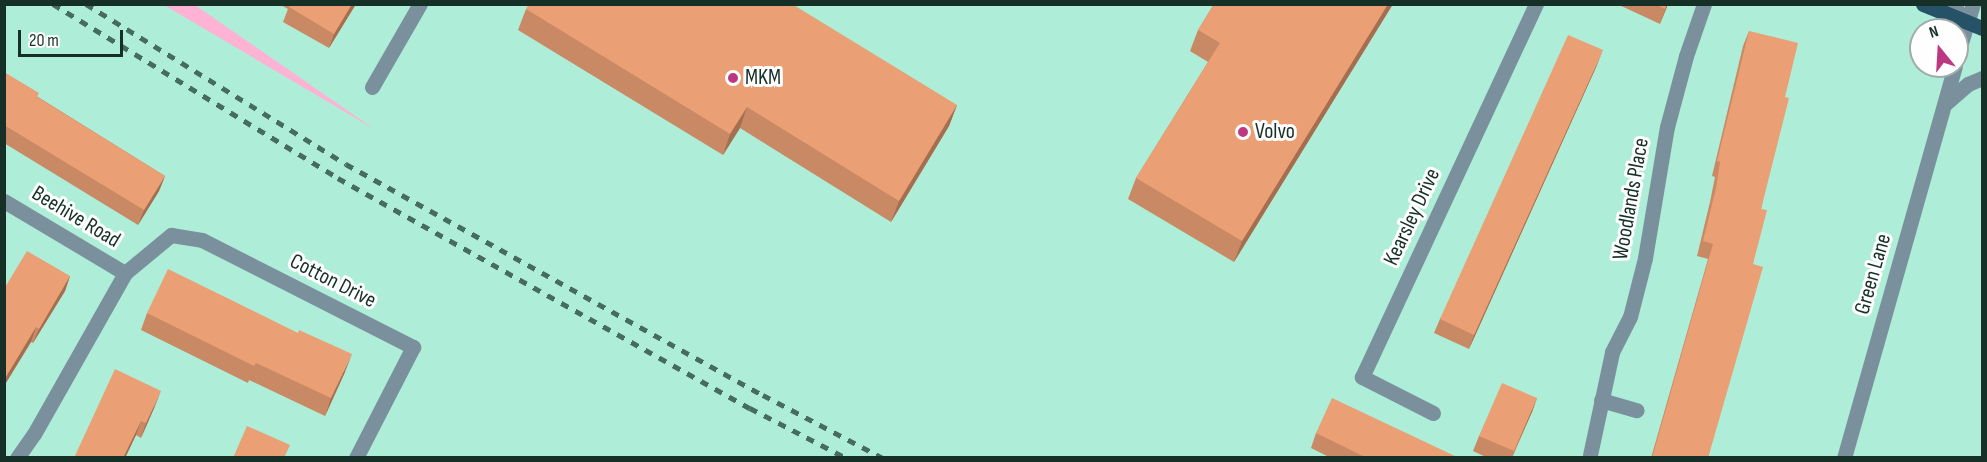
<!DOCTYPE html>
<style>
body{margin:0}
#map{position:relative;width:1987px;height:462px;overflow:hidden;background:#aeedd7;font-family:"Sofia Sans Condensed",sans-serif}
div>[style]{position:absolute}
.green>*{inset:0;background:#feb2d4}
.minor>*{height:15px;margin:-7.5px;padding:0 7.5px;transform-origin:7.5px;border-radius:7.5px;background:#7a919d}
.major>*{height:15px;margin:-7.5px;padding:0 7.5px;transform-origin:7.5px;border-radius:7.5px;background:#265267}
.rail>*{height:4.5px;margin-top:-2.25px;transform-origin:0;background:repeating-linear-gradient(90deg,#466c5f 0 8px,transparent 0 16px)}
.wall>*{inset:0;background:#c98964}
.shaded-wall>*{inset:0;background:#a46f51}
.building>*{inset:0;background:#ea9f74}
.dots>*{width:16px;height:16px;translate:-50% -50%;box-sizing:border-box;border:3px solid #fefefe;border-radius:50%}
span{translate:-50% -50%;white-space:nowrap;text-align:center;line-height:1.15;-webkit-text-stroke:6px #fefefe;paint-order:stroke}
.poi-label{font-size:22px;color:#163027}
.left{translate:0 -50%;text-align:left}
.street-label{font-size:22px;color:#163027}
.frame{position:absolute;inset:0;border:6px solid #163027;pointer-events:none}
.north{position:absolute;left:1909px;top:18px;width:60px;height:60px;box-sizing:border-box;background:#fefefe;border:2px solid #a1aca8;border-radius:50%;rotate:342deg;font-size:16px;font-weight:700;line-height:24px;text-align:center;color:#163027}
.north::after{content:'';display:block;margin:auto;width:21px;height:27px;background:#bc3981;clip-path:polygon(50% 0,100% 100%,50% 72%,0 100%)}
.scale{position:absolute;left:18px;top:30px;width:105px;height:27px;box-sizing:border-box;border:3px solid #163027;border-top:0;padding-left:8px;font-size:18px;line-height:21px;white-space:nowrap;color:#163027;-webkit-text-stroke:4px #fefefe;paint-order:stroke}
</style>
<div id="map">
<div class="green">
<div style="clip-path:polygon(164px 5px,195px 5px,374px 129px)"></div>
</div>
<div class="minor">
<div style="left:1953px;top:4px;width:22px;rotate:56deg"></div>
<div style="left:1957px;top:56px;width:54px;rotate:-72.9deg"></div>
<div style="left:372px;top:87px;width:96px;rotate:-60deg"></div>
<div style="left:1946px;top:103px;width:29px;rotate:-41deg"></div>
<div style="left:1968px;top:84px;width:15px;rotate:-23deg"></div>
<div style="left:4px;top:201px;width:141px;rotate:30.8deg"></div>
<div style="left:1601px;top:400px;width:37px;rotate:16deg"></div>
<div style="left:1433px;top:413px;width:80px;rotate:-153.1deg"></div>
<div style="left:1362px;top:377px;width:412px;rotate:-65deg"></div>
<div style="left:1590px;top:455px;width:105px;rotate:-77.9deg"></div>
<div style="left:1612px;top:352px;width:39px;rotate:-63deg"></div>
<div style="left:1630px;top:317px;width:61px;rotate:-75.7deg"></div>
<div style="left:1645px;top:258px;width:133px;rotate:-80.5deg"></div>
<div style="left:1667px;top:127px;width:73px;rotate:-75deg"></div>
<div style="left:1686px;top:56px;width:55px;rotate:-70.9deg"></div>
<div style="left:17px;top:458px;width:29px;rotate:-55deg"></div>
<div style="left:34px;top:434px;width:185px;rotate:-60.5deg"></div>
<div style="left:125px;top:273px;width:60px;rotate:-39.6deg"></div>
<div style="left:171px;top:235px;width:31px;rotate:9deg"></div>
<div style="left:202px;top:240px;width:237px;rotate:26.9deg"></div>
<div style="left:413px;top:347px;width:125px;rotate:117.2deg"></div>
<div style="left:1844px;top:458px;width:407px;rotate:-74.2deg"></div>
</div>
<div class="major">
<div style="left:1923px;top:4px;width:64px;rotate:22.1deg"></div>
</div>
<div class="rail">
<div style="left:53px;top:4px;width:334px;rotate:31.4deg"></div>
<div style="left:338px;top:178px;width:472px;rotate:29.2deg"></div>
<div style="left:750px;top:408px;width:108px;rotate:27.5deg"></div>
<div style="left:86px;top:4px;width:305px;rotate:31.6deg"></div>
<div style="left:346px;top:164px;width:477px;rotate:29deg"></div>
<div style="left:763px;top:395px;width:136px;rotate:27.7deg"></div>
</div>
<div class="wall">
<div style="clip-path:polygon(279px 4px,356px 4px,329px 48px,283px 22px,288px 9px)"></div>
<div style="clip-path:polygon(1214px 4px,1393px 4px,1234px 262px,1128px 199px,1136px 178px,1208px 62px,1190px 51px,1198px 30px)"></div>
<div style="clip-path:polygon(1617px 4px,1668px 4px,1660px 24px)"></div>
<div style="clip-path:polygon(526px 9px,957px 105px,949px 126px,891px 222px,740px 128px,723px 155px,518px 30px)"></div>
<div style="clip-path:polygon(1749px 31px,1785px 97px,1761px 209px,1753px 264px,1708px 458px,1651px 458px,1708px 259px,1697px 256px,1710px 202px,1715px 177px,1712px 176px,1743px 46px)"></div>
<div style="clip-path:polygon(1597px 65px,1469px 349px,1434px 333px,1440px 319px)"></div>
<div style="clip-path:polygon(4px 72px,38px 97px,165px 176px,159px 191px,138px 225px,4px 143px)"></div>
<div style="clip-path:polygon(70px 276px,65px 291px,33px 343px,31px 342px,4px 386px,4px 289px)"></div>
<div style="clip-path:polygon(147px 313px,345px 372px,325px 416px,249px 380px,248px 383px,141px 330px)"></div>
<div style="clip-path:polygon(1537px 398px,1532px 412px,1512px 458px,1488px 458px,1473px 451px,1479px 436px)"></div>
<div style="clip-path:polygon(155px 406px,141px 438px,136px 435px,125px 458px,74px 458px)"></div>
<div style="clip-path:polygon(1316px 433px,1457px 457px,1331px 458px,1311px 448px)"></div>
</div>
<div class="shaded-wall">
<div style="clip-path:polygon(352px 4px,356px 4px,329px 48px,334px 34px)"></div>
<div style="clip-path:polygon(1388px 4px,1393px 4px,1234px 262px,1242px 241px)"></div>
<div style="clip-path:polygon(1667px 4px,1668px 4px,1660px 24px)"></div>
<div style="clip-path:polygon(1603px 50px,1597px 65px,1469px 349px,1474px 335px)"></div>
<div style="clip-path:polygon(957px 105px,949px 126px,891px 222px,899px 201px)"></div>
<div style="clip-path:polygon(747px 107px,740px 128px,723px 155px,730px 134px)"></div>
<div style="clip-path:polygon(165px 176px,159px 191px,138px 225px,144px 210px)"></div>
<div style="clip-path:polygon(70px 276px,65px 291px,33px 343px,39px 329px)"></div>
<div style="clip-path:polygon(36px 327px,31px 342px,4px 386px,4px 380px)"></div>
<div style="clip-path:polygon(352px 354px,345px 372px,325px 416px,331px 398px)"></div>
<div style="clip-path:polygon(161px 391px,155px 406px,141px 438px,146px 423px)"></div>
<div style="clip-path:polygon(1537px 398px,1532px 412px,1511px 458px,1514px 451px)"></div>
<div style="clip-path:polygon(141px 421px,136px 435px,125px 458px,123px 458px)"></div>
</div>
<div class="building">
<div style="clip-path:polygon(290px 4px,352px 4px,334px 34px,289px 7px)"></div>
<div style="clip-path:polygon(529px 4px,792px 4px,957px 105px,899px 201px,747px 107px,730px 134px,526px 9px)"></div>
<div style="clip-path:polygon(1214px 4px,1388px 4px,1242px 241px,1136px 178px,1220px 43px,1198px 30px)"></div>
<div style="clip-path:polygon(1655px 4px,1667px 4px,1665px 9px)"></div>
<div style="clip-path:polygon(1749px 31px,1798px 43px,1785px 97px,1789px 98px,1761px 209px,1767px 210px,1753px 264px,1763px 267px,1708px 458px,1652px 458px,1713px 244px,1703px 241px,1716px 188px,1720px 162px,1717px 161px)"></div>
<div style="clip-path:polygon(1568px 35px,1603px 50px,1474px 335px,1440px 319px)"></div>
<div style="clip-path:polygon(4px 72px,39px 93px,37px 97px,165px 176px,144px 210px,4px 125px)"></div>
<div style="clip-path:polygon(27px 251px,70px 276px,39px 329px,36px 327px,4px 380px,4px 289px)"></div>
<div style="clip-path:polygon(168px 269px,298px 333px,299px 330px,352px 354px,331px 398px,256px 363px,254px 366px,147px 313px)"></div>
<div style="clip-path:polygon(115px 369px,161px 391px,146px 423px,141px 421px,123px 458px,74px 458px)"></div>
<div style="clip-path:polygon(1502px 383px,1537px 398px,1514px 451px,1479px 436px)"></div>
<div style="clip-path:polygon(1332px 398px,1457px 457px,1457px 458px,1367px 458px,1316px 433px)"></div>
<div style="clip-path:polygon(247px 426px,290px 445px,284px 458px,233px 458px)"></div>
</div>
<div class="dots">
<div style="left:733px;top:78px;background:#bc3981"></div>
<div style="left:1243px;top:132px;background:#bc3981"></div>
</div>
<div class="poi-label">
<span class="left" style="left:745px;top:78px">MKM</span>
<span class="left" style="left:1255px;top:132px">Volvo</span>
</div>
<div class="street-label">
<span style="left:1631px;top:199px;rotate:-80deg">Woodlands Place</span>
<span style="left:76px;top:217px;rotate:31deg">Beehive Road</span>
<span style="left:1412px;top:217px;rotate:-65deg">Kearsley Drive</span>
<span style="left:1873px;top:274px;rotate:-74deg">Green Lane</span>
<span style="left:333px;top:281px;rotate:27deg">Cotton Drive</span>
</div>
<div class="frame"></div>
<div class="north">N</div>
<div class="scale">20 m</div>
</div>
